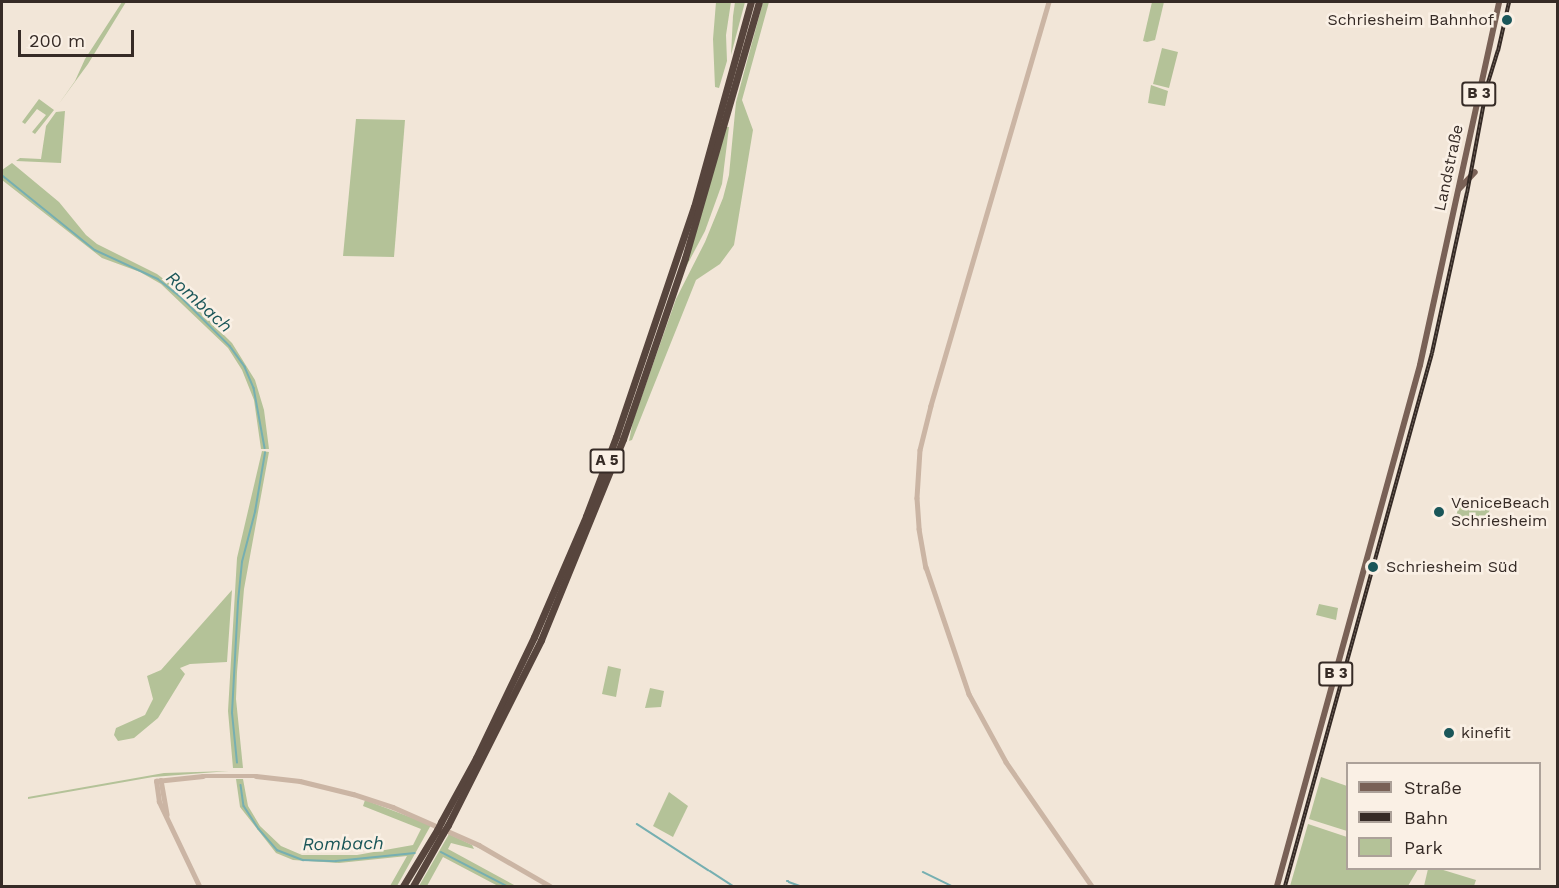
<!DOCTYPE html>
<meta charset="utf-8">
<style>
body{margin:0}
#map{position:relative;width:1559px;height:888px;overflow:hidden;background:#f2e6d8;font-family:"Work Sans",sans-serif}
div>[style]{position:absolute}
.green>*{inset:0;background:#b4c298}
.stream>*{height:1.5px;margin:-0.75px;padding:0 0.75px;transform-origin:0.75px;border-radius:0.75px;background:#76afb1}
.minor>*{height:4.5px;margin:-2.25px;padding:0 2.25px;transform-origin:2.25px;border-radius:2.25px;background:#cbb5a4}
.major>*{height:6px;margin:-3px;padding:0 3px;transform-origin:3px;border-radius:3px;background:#796156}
.highway>*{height:7px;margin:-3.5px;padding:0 3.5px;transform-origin:3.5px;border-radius:3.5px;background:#57453d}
.rail>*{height:4px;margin-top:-2px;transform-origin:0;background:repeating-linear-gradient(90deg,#faf0e5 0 4.5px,#362b26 0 9px);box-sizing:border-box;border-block:2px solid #362b26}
.highway-bridge>*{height:7px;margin:-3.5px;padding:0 3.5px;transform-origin:3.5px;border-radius:3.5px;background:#57453d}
.dots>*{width:16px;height:16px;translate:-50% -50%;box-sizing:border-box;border:3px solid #faf0e5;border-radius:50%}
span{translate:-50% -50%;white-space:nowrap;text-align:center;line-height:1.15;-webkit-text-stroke:5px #faf0e5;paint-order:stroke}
.shield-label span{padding:2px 4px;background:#faf0e5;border:2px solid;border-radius:4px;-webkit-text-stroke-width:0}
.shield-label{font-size:15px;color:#362b26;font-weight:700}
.poi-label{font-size:16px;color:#362b26}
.right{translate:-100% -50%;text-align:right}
.left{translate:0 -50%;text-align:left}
.street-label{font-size:16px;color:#362b26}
.water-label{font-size:18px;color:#1a5659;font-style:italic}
.frame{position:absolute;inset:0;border:3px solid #362b26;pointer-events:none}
.legend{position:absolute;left:1346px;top:762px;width:195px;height:108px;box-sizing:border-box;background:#faf0e5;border:2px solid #aca199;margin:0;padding:8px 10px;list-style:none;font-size:18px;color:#362b26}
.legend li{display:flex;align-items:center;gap:12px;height:30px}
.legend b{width:30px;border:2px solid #aca199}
.scale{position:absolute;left:18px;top:30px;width:116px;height:27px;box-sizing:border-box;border:3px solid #362b26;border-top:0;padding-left:8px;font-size:18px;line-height:21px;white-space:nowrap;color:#362b26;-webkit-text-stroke:4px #faf0e5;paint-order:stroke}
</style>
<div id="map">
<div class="green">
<div style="clip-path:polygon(122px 2px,126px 2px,88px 64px,58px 105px,75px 81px,85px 59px)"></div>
<div style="clip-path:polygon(716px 2px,731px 2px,726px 35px,727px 61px,719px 88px,715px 87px,713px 39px)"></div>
<div style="clip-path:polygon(735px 2px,745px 2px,731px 55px,733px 16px)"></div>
<div style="clip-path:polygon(763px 2px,769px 2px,742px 100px,753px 130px,734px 245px,720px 264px,696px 280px,632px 440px,629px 441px,633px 421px,676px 299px,705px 242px,723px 198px,729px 175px,736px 102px)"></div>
<div style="clip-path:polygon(1152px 2px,1164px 2px,1155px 40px,1147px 42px,1143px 41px)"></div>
<div style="clip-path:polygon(1162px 48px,1178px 52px,1169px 88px,1153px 84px)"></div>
<div style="clip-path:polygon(1151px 85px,1168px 91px,1165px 106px,1148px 103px)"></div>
<div style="clip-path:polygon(39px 99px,54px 110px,35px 134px,32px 132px,46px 115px,37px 109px,25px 124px,22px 122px)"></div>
<div style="clip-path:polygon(65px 111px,61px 163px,16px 161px,20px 158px,41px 159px,46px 126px,56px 112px)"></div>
<div style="clip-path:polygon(356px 119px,405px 120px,394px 257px,343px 256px)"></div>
<div style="clip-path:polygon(726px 127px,729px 127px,722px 184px,705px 231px,686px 267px)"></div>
<div style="clip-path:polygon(12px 163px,59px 202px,86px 235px,97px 244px,157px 274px,178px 290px,232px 343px,255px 380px,264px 410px,269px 449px,261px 449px,254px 400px,242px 370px,228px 348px,161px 284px,140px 272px,102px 258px,2px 180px,2px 170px)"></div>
<div style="clip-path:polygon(262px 451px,269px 452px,244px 589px,237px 672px,236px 699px,243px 768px,233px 768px,228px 711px,237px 558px)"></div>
<div style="clip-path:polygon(1460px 497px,1491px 507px,1488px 514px,1478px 520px,1455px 517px)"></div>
<div style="clip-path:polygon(232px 590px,227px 662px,190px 664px,180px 668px,185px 674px,158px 718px,134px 738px,118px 741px,114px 735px,116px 728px,145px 715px,153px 699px,147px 676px,161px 670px)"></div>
<div style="clip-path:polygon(1319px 604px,1338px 608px,1336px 620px,1316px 615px)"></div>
<div style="clip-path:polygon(608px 666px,621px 669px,616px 697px,602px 694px)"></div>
<div style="clip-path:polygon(650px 688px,664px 691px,661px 707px,645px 708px)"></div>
<div style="clip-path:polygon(229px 771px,153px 777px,28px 799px,28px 797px,164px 773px)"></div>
<div style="clip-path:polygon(1321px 777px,1347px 786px,1347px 831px,1309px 819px)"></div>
<div style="clip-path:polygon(236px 779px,243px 779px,248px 806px,260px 826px,281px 846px,302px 855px,357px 855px,413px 845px,421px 829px,363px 806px,365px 800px,431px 825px,397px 886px,390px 886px,407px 856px,339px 863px,293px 860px,276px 853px,240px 807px)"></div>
<div style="clip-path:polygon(669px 792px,688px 806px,673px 837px,653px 826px)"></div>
<div style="clip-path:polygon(1308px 824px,1347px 837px,1348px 868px,1418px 869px,1408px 886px,1290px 886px)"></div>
<div style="clip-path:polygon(449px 834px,472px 845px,474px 849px,451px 843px,448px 849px,516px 886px,498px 886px,443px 857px,427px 886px,419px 886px)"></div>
<div style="clip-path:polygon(1428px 869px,1440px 869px,1476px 880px,1474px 886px,1424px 886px)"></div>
</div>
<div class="stream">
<div style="left:2px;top:175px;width:119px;rotate:38.9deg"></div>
<div style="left:95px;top:250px;width:69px;rotate:24.7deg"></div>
<div style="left:158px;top:279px;width:31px;rotate:38deg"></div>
<div style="left:182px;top:298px;width:68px;rotate:45deg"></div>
<div style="left:230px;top:346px;width:26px;rotate:54deg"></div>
<div style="left:245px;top:367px;width:23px;rotate:67deg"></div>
<div style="left:254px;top:388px;width:61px;rotate:79.6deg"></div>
<div style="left:237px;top:763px;width:50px;rotate:-95.7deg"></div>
<div style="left:232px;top:713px;width:111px;rotate:-86.9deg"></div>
<div style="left:238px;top:602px;width:40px;rotate:-84.3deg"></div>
<div style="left:242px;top:562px;width:52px;rotate:-75.4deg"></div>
<div style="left:255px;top:512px;width:60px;rotate:-80.4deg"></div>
<div style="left:241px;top:785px;width:21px;rotate:82deg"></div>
<div style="left:244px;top:806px;width:27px;rotate:57deg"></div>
<div style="left:259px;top:829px;width:28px;rotate:49deg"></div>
<div style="left:277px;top:850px;width:28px;rotate:21deg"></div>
<div style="left:303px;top:860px;width:33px;rotate:2deg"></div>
<div style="left:336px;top:861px;width:79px;rotate:-5.8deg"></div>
<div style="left:637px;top:824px;width:85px;rotate:32.9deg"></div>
<div style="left:441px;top:852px;width:74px;rotate:27.3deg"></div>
<div style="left:710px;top:871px;width:27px;rotate:33deg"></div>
<div style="left:923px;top:872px;width:32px;rotate:26deg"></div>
<div style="left:787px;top:881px;width:1px"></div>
<div style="left:789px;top:882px;width:12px;rotate:20deg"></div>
</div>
<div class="minor">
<div style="left:1049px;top:2px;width:421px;rotate:106.3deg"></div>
<div style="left:931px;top:406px;width:45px;rotate:104deg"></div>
<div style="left:920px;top:450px;width:48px;rotate:93.6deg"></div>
<div style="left:917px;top:498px;width:31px;rotate:86deg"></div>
<div style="left:919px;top:529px;width:39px;rotate:80deg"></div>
<div style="left:926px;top:567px;width:134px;rotate:71.3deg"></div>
<div style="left:969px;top:694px;width:77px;rotate:61.4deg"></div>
<div style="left:1006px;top:762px;width:151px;rotate:55.3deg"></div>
<div style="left:161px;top:780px;width:35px;rotate:80deg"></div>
<div style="left:199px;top:886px;width:93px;rotate:-115.5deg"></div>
<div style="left:159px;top:802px;width:21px;rotate:-98deg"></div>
<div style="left:156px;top:781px;width:47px;rotate:-6.1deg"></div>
<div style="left:203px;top:776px;width:53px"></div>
<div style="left:256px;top:776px;width:44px;rotate:6.5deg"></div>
<div style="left:300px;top:781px;width:55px;rotate:13.8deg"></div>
<div style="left:353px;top:794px;width:42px;rotate:18deg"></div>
<div style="left:393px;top:807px;width:94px;rotate:23.8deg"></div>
<div style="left:479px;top:845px;width:82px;rotate:30deg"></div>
</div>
<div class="major">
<div style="left:1459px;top:189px;width:23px;rotate:-47deg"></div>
<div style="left:1277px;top:886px;width:540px;rotate:-74.65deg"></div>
<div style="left:1420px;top:365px;width:371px;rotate:-77.7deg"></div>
</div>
<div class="highway">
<div style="left:441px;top:822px;width:73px;rotate:-61.3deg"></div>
<div style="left:476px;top:758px;width:134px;rotate:-64.4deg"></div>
<div style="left:534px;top:637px;width:132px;rotate:-66.7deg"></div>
<div style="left:586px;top:516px;width:85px;rotate:-69.2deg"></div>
<div style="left:616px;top:437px;width:243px;rotate:-71.3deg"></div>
<div style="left:694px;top:207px;width:213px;rotate:-74.5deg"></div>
<div style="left:448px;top:825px;width:207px;rotate:-63.3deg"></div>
<div style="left:541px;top:640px;width:217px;rotate:-67.8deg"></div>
<div style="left:623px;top:439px;width:191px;rotate:-71.1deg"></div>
<div style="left:685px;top:258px;width:266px;rotate:-73.9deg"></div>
<div style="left:403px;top:886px;width:66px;rotate:-58.7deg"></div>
<div style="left:413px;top:886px;width:61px;rotate:-60.5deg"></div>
</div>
<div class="rail">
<div style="left:1285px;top:886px;width:553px;rotate:-74.58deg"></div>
<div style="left:1432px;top:353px;width:164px;rotate:-77.7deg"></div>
<div style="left:1467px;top:193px;width:109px;rotate:-79.4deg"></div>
<div style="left:1487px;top:86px;width:37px;rotate:-73deg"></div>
<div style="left:1498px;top:51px;width:50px;rotate:-77.3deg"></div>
</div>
<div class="highway-bridge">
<div style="left:437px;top:830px;width:9px;rotate:-63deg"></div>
<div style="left:443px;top:833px;width:9px;rotate:-58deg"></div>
</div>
<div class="dots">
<div style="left:1507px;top:20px;background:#1a5659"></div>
<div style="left:1439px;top:512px;background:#1a5659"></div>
<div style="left:1373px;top:567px;background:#1a5659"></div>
<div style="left:1449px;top:733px;background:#1a5659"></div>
</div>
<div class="shield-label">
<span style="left:1479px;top:94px">B 3</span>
<span style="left:607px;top:461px">A 5</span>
<span style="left:1336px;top:674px">B 3</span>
</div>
<div class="poi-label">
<span class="right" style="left:1494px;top:20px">Schriesheim Bahnhof</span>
<span class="left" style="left:1451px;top:512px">VeniceBeach<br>Schriesheim</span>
<span class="left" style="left:1386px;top:567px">Schriesheim Süd</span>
<span class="left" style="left:1461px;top:733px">kinefit</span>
</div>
<div class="street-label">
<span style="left:1449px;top:168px;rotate:-78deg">Landstraße</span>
</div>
<div class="water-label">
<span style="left:199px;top:302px;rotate:42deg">Rombach</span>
<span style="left:343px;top:844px;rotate:-1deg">Rombach</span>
</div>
<div class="frame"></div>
<ul class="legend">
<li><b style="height:8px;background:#796156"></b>Straße</li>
<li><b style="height:8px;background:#362b26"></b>Bahn</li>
<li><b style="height:16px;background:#b4c298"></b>Park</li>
</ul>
<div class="scale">200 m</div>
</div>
